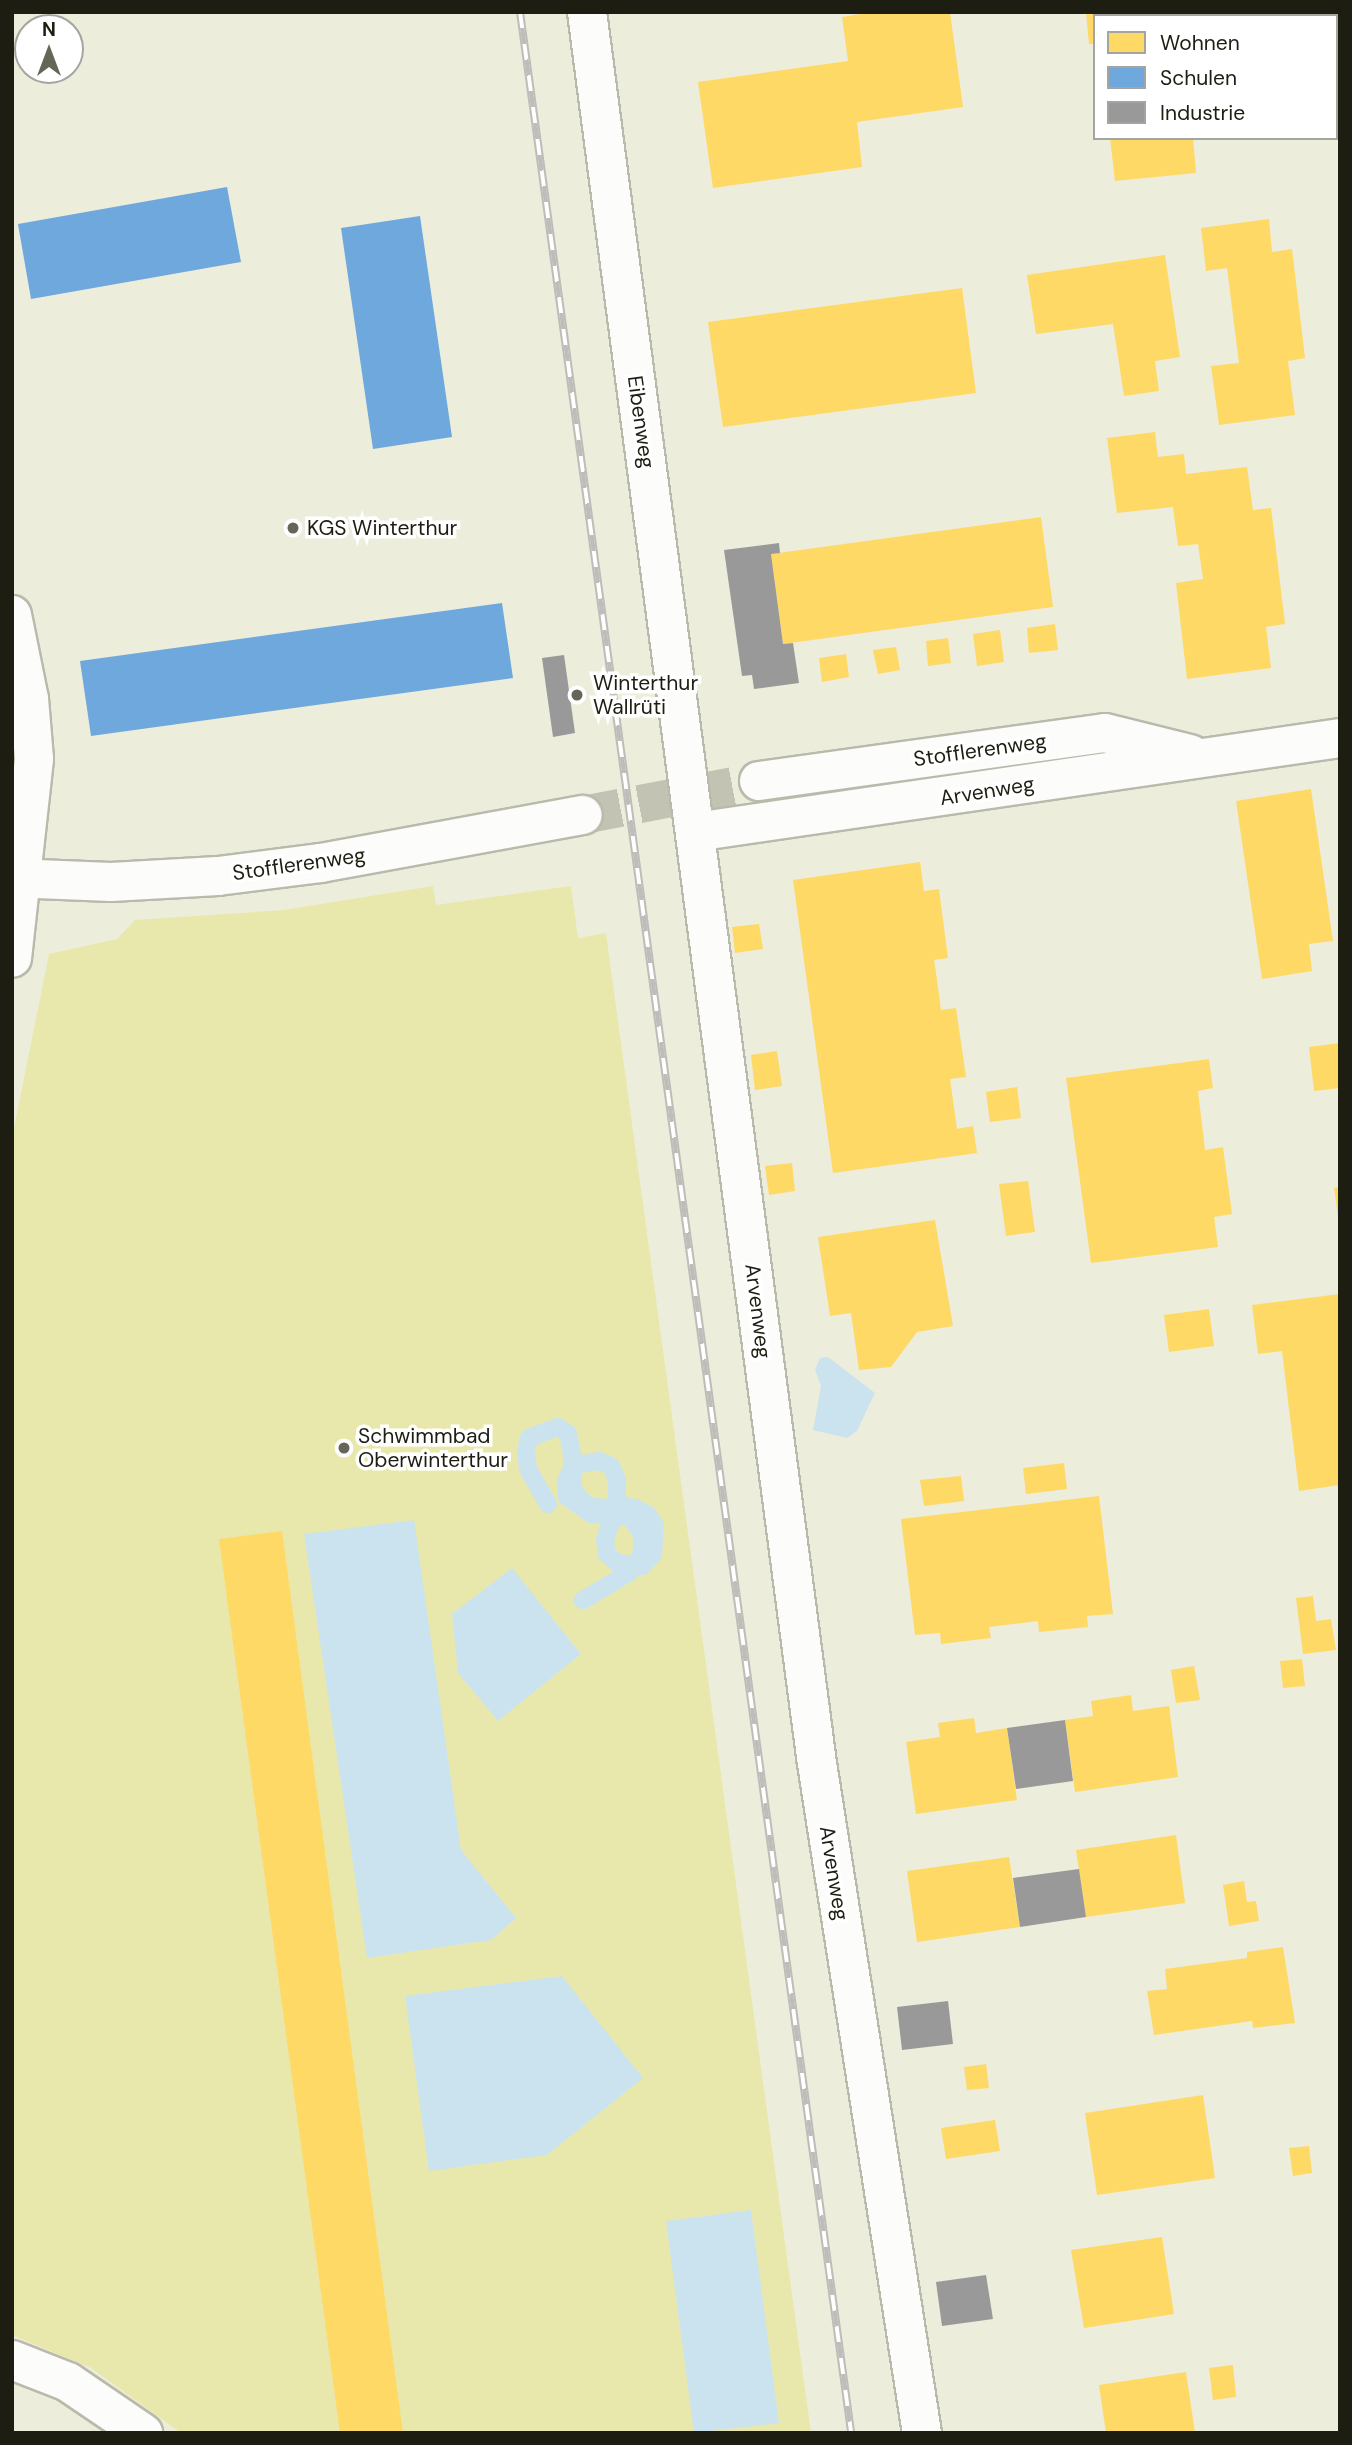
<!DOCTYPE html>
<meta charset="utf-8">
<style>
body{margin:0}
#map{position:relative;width:1352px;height:2445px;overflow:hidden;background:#ededdc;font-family:"DM Sans",sans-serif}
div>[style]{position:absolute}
.green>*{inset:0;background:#e9e8ac}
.water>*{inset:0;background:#cbe3ee}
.homes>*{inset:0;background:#ffd966}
.schools>*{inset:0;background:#6fa8dc}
.industry>*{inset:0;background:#999}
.stream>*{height:18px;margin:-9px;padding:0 9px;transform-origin:9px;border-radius:9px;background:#cbe3ee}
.minor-tunnel>*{height:38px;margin-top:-19px;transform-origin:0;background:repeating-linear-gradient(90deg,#c3c3b3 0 38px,transparent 0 57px)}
.roads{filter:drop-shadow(2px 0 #babaac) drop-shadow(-2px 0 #babaac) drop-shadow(0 2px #babaac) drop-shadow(0 -2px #babaac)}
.minor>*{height:38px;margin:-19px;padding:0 19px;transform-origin:19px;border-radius:19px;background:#fcfcfa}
.rail>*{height:8px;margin-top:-4px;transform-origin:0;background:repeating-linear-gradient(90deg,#fff 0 16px,#bdbdb9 0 32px);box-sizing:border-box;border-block:2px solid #bdbdb9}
.dots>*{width:19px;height:19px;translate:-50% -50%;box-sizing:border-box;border:4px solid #fff;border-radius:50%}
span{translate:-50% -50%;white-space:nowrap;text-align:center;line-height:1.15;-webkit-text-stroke:7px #fff;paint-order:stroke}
.street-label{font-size:21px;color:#1d1d11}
.poi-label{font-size:21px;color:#1d1d11}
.left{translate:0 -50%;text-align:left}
.frame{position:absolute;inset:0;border:14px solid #1d1d11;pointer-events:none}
.legend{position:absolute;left:1093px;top:14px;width:245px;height:126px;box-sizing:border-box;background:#fff;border:2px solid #a5a5a0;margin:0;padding:9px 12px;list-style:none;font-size:21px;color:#1d1d11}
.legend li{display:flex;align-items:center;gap:14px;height:35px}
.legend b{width:35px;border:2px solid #a5a5a0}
.north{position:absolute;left:14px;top:14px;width:70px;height:70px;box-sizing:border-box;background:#fff;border:2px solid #a5a5a0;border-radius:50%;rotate:0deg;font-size:19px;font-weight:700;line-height:28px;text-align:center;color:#1d1d11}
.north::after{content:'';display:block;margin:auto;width:24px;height:32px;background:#666658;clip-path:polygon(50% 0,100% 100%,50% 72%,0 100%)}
</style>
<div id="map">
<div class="green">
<div style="clip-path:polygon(433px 886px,436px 905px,571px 886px,578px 938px,606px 933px,811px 2433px,181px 2433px,91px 2368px,12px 2335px,12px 1138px,49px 954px,117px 939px,135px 920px,284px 910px)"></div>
</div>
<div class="water">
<div style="clip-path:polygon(828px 1357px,875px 1393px,857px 1431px,847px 1438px,813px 1430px,821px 1386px,815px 1370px,820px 1358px)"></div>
<div style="clip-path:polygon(414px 1520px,461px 1850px,516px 1918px,491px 1940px,367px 1958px,304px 1534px)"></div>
<div style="clip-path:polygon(512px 1568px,581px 1654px,498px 1721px,458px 1673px,452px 1614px)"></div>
<div style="clip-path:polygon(562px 1976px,643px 2078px,547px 2155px,429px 2171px,405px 1996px)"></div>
<div style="clip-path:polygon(751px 2210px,779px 2423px,694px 2433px,666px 2221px)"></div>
</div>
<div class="homes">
<div style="clip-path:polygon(872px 12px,950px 12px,963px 107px,857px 122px,862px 167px,713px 188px,698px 82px,848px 61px,842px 17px)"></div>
<div style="clip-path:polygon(1086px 12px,1202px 12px,1202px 16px,1095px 16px,1095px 44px,1089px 44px)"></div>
<div style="clip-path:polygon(1110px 138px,1193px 138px,1196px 173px,1115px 181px)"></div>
<div style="clip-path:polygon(1269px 219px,1272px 252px,1292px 249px,1305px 358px,1288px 361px,1295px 415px,1219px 425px,1211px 366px,1239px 363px,1227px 268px,1206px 271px,1201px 228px)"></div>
<div style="clip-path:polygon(1165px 255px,1180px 357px,1155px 361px,1159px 391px,1124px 396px,1113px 324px,1036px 334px,1027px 275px)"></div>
<div style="clip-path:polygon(962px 288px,976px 393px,723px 427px,708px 322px)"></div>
<div style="clip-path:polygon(1155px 432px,1158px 457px,1184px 454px,1186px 474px,1247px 467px,1253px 510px,1271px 508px,1285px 624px,1266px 627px,1271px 668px,1187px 679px,1176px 583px,1203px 579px,1198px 544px,1178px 546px,1173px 507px,1117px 513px,1107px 438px)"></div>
<div style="clip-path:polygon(1041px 517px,1053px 607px,783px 644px,771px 554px)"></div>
<div style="clip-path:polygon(1055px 624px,1058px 650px,1029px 653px,1027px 628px)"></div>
<div style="clip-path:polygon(1000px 630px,1004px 662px,977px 666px,973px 634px)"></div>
<div style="clip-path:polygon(948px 638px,951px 663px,928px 666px,926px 641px)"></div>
<div style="clip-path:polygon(896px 647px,900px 670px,878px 674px,873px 650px)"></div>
<div style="clip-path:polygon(846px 654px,849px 677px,822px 682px,819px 658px)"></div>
<div style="clip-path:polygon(1311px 789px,1333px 941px,1309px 944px,1312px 971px,1262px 979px,1236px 801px)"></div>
<div style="clip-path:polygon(920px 862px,924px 891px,939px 889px,948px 958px,934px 960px,937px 980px,941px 1010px,956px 1008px,966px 1077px,950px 1079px,957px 1129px,973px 1126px,977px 1153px,833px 1173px,793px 880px)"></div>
<div style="clip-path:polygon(759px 924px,763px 949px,735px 953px,732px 927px)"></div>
<div style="clip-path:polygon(1340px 1043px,1340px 1088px,1314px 1091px,1309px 1047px)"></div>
<div style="clip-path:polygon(777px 1051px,782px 1086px,755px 1090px,751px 1055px)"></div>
<div style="clip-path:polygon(1209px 1059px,1213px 1088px,1198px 1091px,1205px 1150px,1223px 1147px,1232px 1214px,1214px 1217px,1218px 1247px,1091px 1263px,1066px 1078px)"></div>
<div style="clip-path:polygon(1017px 1087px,1021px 1118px,990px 1122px,986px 1092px)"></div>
<div style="clip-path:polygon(792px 1163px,795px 1191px,769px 1195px,765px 1166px)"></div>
<div style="clip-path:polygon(1028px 1181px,1035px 1232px,1006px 1236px,999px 1184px)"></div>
<div style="clip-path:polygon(1340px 1187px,1340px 1216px,1338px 1216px,1334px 1188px)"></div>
<div style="clip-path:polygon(935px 1220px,953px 1326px,917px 1332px,891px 1367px,859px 1370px,851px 1313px,830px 1316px,818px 1237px)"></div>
<div style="clip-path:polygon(1340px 1294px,1340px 1485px,1299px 1491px,1282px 1351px,1258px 1354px,1252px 1305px)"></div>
<div style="clip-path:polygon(1209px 1309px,1214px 1346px,1169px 1352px,1164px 1315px)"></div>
<div style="clip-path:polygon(1064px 1463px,1067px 1489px,1026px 1494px,1023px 1468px)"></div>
<div style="clip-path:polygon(961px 1476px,964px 1501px,924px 1506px,920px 1480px)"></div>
<div style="clip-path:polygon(1099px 1496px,1113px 1614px,1087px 1616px,1088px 1627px,1039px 1632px,1038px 1621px,989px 1627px,991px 1638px,941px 1644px,940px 1633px,915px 1635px,901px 1519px)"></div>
<div style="clip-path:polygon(282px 1531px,403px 2433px,340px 2433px,219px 1539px)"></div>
<div style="clip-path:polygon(1313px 1596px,1316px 1621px,1331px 1619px,1336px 1650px,1303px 1654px,1296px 1598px)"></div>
<div style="clip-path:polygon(1302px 1659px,1305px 1686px,1283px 1688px,1280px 1661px)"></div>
<div style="clip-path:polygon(1194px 1666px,1200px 1700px,1176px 1703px,1171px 1670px)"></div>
<div style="clip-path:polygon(1131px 1695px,1133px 1711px,1169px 1706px,1178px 1777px,1075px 1792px,1065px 1720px,1093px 1716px,1091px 1701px)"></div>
<div style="clip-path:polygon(974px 1718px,976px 1733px,1007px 1728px,1017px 1800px,916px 1814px,906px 1742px,940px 1737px,938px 1723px)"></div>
<div style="clip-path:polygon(1176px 1835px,1185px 1903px,1086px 1917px,1076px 1850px)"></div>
<div style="clip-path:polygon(1009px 1857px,1020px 1927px,917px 1942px,907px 1871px)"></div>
<div style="clip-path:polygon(1244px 1881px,1247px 1902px,1256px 1901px,1259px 1921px,1229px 1926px,1223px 1885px)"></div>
<div style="clip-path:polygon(1283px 1947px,1295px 2023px,1253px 2028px,1252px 2021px,1154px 2035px,1147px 1991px,1167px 1989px,1165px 1969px,1247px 1958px,1247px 1952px)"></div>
<div style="clip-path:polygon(986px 2064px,989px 2088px,967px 2090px,964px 2067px)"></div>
<div style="clip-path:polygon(1203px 2095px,1215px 2178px,1097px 2195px,1085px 2113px)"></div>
<div style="clip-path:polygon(995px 2120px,1000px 2151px,946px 2159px,941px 2128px)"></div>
<div style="clip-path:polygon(1309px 2146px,1312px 2173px,1293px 2176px,1289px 2148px)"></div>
<div style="clip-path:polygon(1162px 2237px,1174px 2314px,1084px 2328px,1071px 2250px)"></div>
<div style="clip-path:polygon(1233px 2365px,1236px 2397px,1213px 2400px,1209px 2368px)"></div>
<div style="clip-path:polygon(1186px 2372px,1195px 2433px,1106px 2433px,1099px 2385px)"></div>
</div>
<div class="schools">
<div style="clip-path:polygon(227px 187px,241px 262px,31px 299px,18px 224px)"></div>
<div style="clip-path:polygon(420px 216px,452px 437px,373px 449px,341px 228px)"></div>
<div style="clip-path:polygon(502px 603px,513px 678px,91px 736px,80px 661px)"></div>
</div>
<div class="industry">
<div style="clip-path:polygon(779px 543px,780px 553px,771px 554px,783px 644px,793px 643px,799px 683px,754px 689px,752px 675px,742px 676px,724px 550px)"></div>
<div style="clip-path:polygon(564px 655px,575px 733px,553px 737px,542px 658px)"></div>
<div style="clip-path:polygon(1065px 1720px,1073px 1781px,1016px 1789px,1007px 1728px)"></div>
<div style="clip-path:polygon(1079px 1869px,1086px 1917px,1020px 1927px,1013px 1878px)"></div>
<div style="clip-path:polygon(948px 2001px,953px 2044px,902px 2050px,897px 2007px)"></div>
<div style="clip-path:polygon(986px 2275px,993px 2319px,942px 2326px,936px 2282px)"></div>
</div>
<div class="stream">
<div style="left:548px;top:1504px;width:40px;rotate:-119.7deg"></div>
<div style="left:528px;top:1469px;width:17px;rotate:-97deg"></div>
<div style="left:526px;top:1452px;width:14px;rotate:-78deg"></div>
<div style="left:529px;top:1438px;width:31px;rotate:-21deg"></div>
<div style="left:558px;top:1427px;width:12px;rotate:35deg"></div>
<div style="left:568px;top:1434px;width:20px;rotate:79deg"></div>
<div style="left:572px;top:1454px;width:25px;rotate:90deg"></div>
<div style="left:572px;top:1479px;width:12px;rotate:81deg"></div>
<div style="left:574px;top:1491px;width:16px;rotate:50deg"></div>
<div style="left:584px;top:1503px;width:10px;rotate:24deg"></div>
<div style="left:593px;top:1507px;width:17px;rotate:3deg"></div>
<div style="left:610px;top:1508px;width:12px;rotate:-9deg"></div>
<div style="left:622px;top:1506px;width:13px;rotate:9deg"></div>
<div style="left:635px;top:1508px;width:15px;rotate:28deg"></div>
<div style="left:648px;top:1515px;width:13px;rotate:58deg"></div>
<div style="left:655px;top:1526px;width:29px;rotate:94deg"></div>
<div style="left:653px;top:1555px;width:16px;rotate:135deg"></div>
<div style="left:642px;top:1566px;width:25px;rotate:-173deg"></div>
<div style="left:617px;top:1563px;width:13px;rotate:-138deg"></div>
<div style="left:607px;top:1554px;width:14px;rotate:-98deg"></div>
<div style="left:605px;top:1540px;width:10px;rotate:-73deg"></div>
<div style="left:608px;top:1530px;width:19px;rotate:-69deg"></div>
<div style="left:615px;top:1512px;width:11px;rotate:-80deg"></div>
<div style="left:617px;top:1501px;width:21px;rotate:-90deg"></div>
<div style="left:617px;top:1480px;width:15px;rotate:-113deg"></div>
<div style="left:611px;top:1466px;width:13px;rotate:-157deg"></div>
<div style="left:599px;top:1461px;width:23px;rotate:170deg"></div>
<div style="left:576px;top:1465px;width:10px;rotate:127deg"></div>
<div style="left:570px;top:1473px;width:9px;rotate:117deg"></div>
<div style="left:566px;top:1481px;width:16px;rotate:86deg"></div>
<div style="left:567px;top:1497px;width:29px;rotate:35deg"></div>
<div style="left:591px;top:1514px;width:28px;rotate:4deg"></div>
<div style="left:619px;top:1516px;width:11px;rotate:5deg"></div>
<div style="left:630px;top:1517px;width:19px;rotate:54deg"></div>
<div style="left:641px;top:1532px;width:14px;rotate:82deg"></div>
<div style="left:643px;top:1546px;width:15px;rotate:106deg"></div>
<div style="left:639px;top:1560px;width:15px;rotate:127deg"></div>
<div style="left:630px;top:1572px;width:55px;rotate:149.2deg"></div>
</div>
<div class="minor-tunnel">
<div style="left:583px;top:815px;width:179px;rotate:-10.9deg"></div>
</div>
<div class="roads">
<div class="minor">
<div style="left:587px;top:12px;width:1760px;rotate:82.52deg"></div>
<div style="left:816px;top:1757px;width:684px;rotate:81.09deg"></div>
<div style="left:12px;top:615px;width:86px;rotate:78.6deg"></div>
<div style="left:29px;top:699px;width:60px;rotate:85.2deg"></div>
<div style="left:34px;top:759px;width:200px;rotate:96.3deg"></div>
<div style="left:759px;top:781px;width:349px;rotate:-7.9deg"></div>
<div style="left:1105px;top:733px;width:88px;rotate:13.9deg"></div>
<div style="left:695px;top:832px;width:652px;rotate:-8.29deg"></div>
<div style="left:12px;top:878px;width:99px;rotate:2.3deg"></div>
<div style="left:111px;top:882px;width:107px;rotate:-3.2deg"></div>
<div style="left:218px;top:876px;width:104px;rotate:-7.2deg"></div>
<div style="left:321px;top:863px;width:266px;rotate:-10.4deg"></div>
<div style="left:12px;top:2360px;width:60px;rotate:21.4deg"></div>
<div style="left:68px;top:2382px;width:91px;rotate:34.2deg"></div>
</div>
</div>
<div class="rail">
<div style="left:520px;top:12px;width:2444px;rotate:82.21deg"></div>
</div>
<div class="dots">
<div style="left:293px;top:528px;background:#666658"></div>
<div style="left:577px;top:695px;background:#666658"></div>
<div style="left:344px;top:1448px;background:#666658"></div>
</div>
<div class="street-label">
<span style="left:641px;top:422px;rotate:82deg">Eibenweg</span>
<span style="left:980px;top:750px;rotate:-8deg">Stofflerenweg</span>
<span style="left:987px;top:791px;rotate:-9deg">Arvenweg</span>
<span style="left:299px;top:864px;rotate:-8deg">Stofflerenweg</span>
<span style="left:758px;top:1311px;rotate:83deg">Arvenweg</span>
<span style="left:834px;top:1873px;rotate:81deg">Arvenweg</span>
</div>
<div class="poi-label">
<span class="left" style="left:307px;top:528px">KGS Winterthur</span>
<span class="left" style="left:593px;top:695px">Winterthur<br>Wallrüti</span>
<span class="left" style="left:358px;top:1448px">Schwimmbad<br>Oberwinterthur</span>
</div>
<div class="frame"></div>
<ul class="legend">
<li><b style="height:19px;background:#ffd966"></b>Wohnen</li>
<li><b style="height:19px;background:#6fa8dc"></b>Schulen</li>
<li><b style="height:19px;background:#999"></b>Industrie</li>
</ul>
<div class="north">N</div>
</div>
